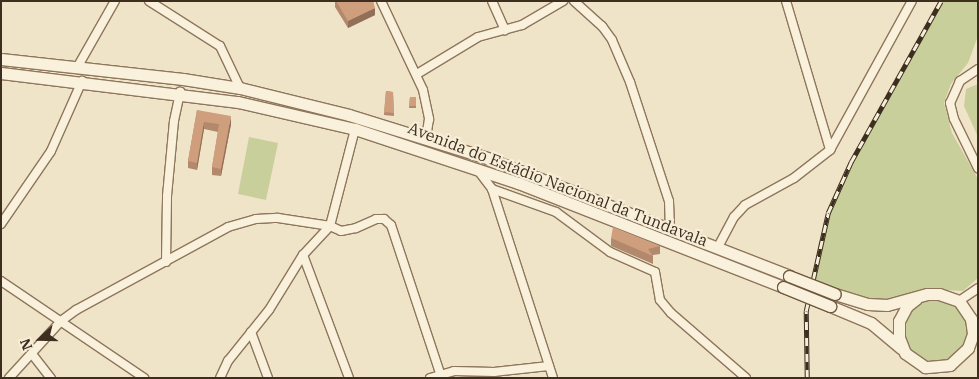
<!DOCTYPE html>
<meta charset="utf-8">
<style>
body{margin:0}
#map{position:relative;width:979px;height:379px;overflow:hidden;background:#f0e4c8;font-family:"IBM Plex Serif",serif}
div>[style]{position:absolute}
.green>*{inset:0;background:#c9cf9b}
.round{border-radius:50%}
.roads{filter:drop-shadow(1px 0 #8d765c) drop-shadow(-1px 0 #8d765c) drop-shadow(0 1px #8d765c) drop-shadow(0 -1px #8d765c)}
.street>*{height:8px;margin:-4px;padding:0 4px;transform-origin:4px;border-radius:4px;background:#faf1dc}
.secondary>*{height:11px;margin:-5.5px;padding:0 5.5px;transform-origin:5.5px;border-radius:5.5px;background:#faf1dc}
.rail>*{height:4.5px;margin-top:-2.25px;transform-origin:0;background:repeating-linear-gradient(90deg,#f7eed8 0 8px,#3d2e20 0 16px);box-sizing:border-box;border-block:1px solid #3d2e20}
.bridges{filter:drop-shadow(1px 0 #6f573f) drop-shadow(-1px 0 #6f573f) drop-shadow(0 1px #6f573f) drop-shadow(0 -1px #6f573f)}
.secondary-bridge>*{height:11px;margin:-5.5px;padding:0 5.5px;transform-origin:5.5px;border-radius:5.5px;background:#faf1dc}
.wall>*{inset:0;background:#b2896c}
.shaded-wall>*{inset:0;background:#916f58}
.building>*{inset:0;background:#cf9f7d}
span{translate:-50% -50%;white-space:nowrap;text-align:center;line-height:1.15;-webkit-text-stroke:4.5px #f7eed8;paint-order:stroke}
.street-label{font-size:16px;color:#3d2e20}
.frame{position:absolute;inset:0;border:2px solid #3d2e20;pointer-events:none}
.north{position:absolute;left:15px;top:314px;width:50px;height:50px;-webkit-text-stroke:4px #f7eed8;paint-order:stroke;rotate:249deg;font-size:14px;font-weight:700;line-height:20px;text-align:center;color:#3d2e20}
.north::after{content:'';display:block;margin:auto;width:18px;height:22px;background:#3d2e20;clip-path:polygon(50% 0,100% 100%,50% 72%,0 100%)}
</style>
<div id="map">
<div class="green">
<div style="clip-path:polygon(941px 1px,978px 1px,978px 36px,968px 63px,951px 84px,944px 103px,952px 133px,978px 179px,978px 278px,963px 291px,924px 289px,879px 301px,856px 297px,812px 279px,819px 242px,828px 213px,851px 162px)"></div>
<div style="clip-path:polygon(978px 84px,978px 137px,964px 106px,966px 89px)"></div>
<div style="clip-path:polygon(249px 137px,278px 143px,266px 200px,238px 194px)"></div>
<div class="round" style="left:903px;top:299px;width:64px;height:64px"></div>
</div>
<div class="roads">
<div class="street">
<div style="left:149px;top:1px;width:84px;rotate:32.4deg"></div>
<div style="left:220px;top:46px;width:47px;rotate:64.5deg"></div>
<div style="left:381px;top:1px;width:98px;rotate:64.7deg"></div>
<div style="left:423px;top:90px;width:30px;rotate:78deg"></div>
<div style="left:429px;top:119px;width:18px;rotate:99deg"></div>
<div style="left:492px;top:1px;width:32px;rotate:66deg"></div>
<div style="left:574px;top:1px;width:38px;rotate:42deg"></div>
<div style="left:602px;top:26px;width:17px;rotate:54deg"></div>
<div style="left:612px;top:40px;width:46px;rotate:66.8deg"></div>
<div style="left:630px;top:82px;width:125px;rotate:71.9deg"></div>
<div style="left:669px;top:201px;width:28px;rotate:88deg"></div>
<div style="left:786px;top:1px;width:155px;rotate:73.5deg"></div>
<div style="left:78px;top:66px;width:75px;rotate:-60.4deg"></div>
<div style="left:978px;top:69px;width:22px;rotate:146deg"></div>
<div style="left:960px;top:81px;width:24px;rotate:114deg"></div>
<div style="left:950px;top:103px;width:16px;rotate:76deg"></div>
<div style="left:954px;top:119px;width:55px;rotate:63.9deg"></div>
<div style="left:417px;top:74px;width:71px;rotate:-31.2deg"></div>
<div style="left:478px;top:37px;width:46px;rotate:-15.3deg"></div>
<div style="left:522px;top:25px;width:48px;rotate:-30.3deg"></div>
<div style="left:477px;top:169px;width:25px;rotate:53deg"></div>
<div style="left:492px;top:189px;width:199px;rotate:72.1deg"></div>
<div style="left:492px;top:189px;width:68px;rotate:19.8deg"></div>
<div style="left:556px;top:212px;width:67px;rotate:36.5deg"></div>
<div style="left:610px;top:252px;width:49px;rotate:24deg"></div>
<div style="left:655px;top:272px;width:28px;rotate:80deg"></div>
<div style="left:660px;top:300px;width:17px;rotate:50deg"></div>
<div style="left:671px;top:313px;width:99px;rotate:40.9deg"></div>
<div style="left:1px;top:224px;width:88px;rotate:-55.6deg"></div>
<div style="left:51px;top:151px;width:77px;rotate:-66.1deg"></div>
<div style="left:718px;top:247px;width:34px;rotate:-62deg"></div>
<div style="left:734px;top:217px;width:16px;rotate:-47deg"></div>
<div style="left:745px;top:205px;width:56px;rotate:-28.9deg"></div>
<div style="left:794px;top:178px;width:46px;rotate:-37.9deg"></div>
<div style="left:830px;top:150px;width:170px;rotate:-61.2deg"></div>
<div style="left:303px;top:255px;width:131px;rotate:69.5deg"></div>
<div style="left:166px;top:262px;width:66px;rotate:-89.1deg"></div>
<div style="left:167px;top:196px;width:75px;rotate:-84.7deg"></div>
<div style="left:174px;top:121px;width:30px;rotate:-78deg"></div>
<div style="left:1px;top:281px;width:173px;rotate:34.1deg"></div>
<div style="left:959px;top:301px;width:23px;rotate:-34deg"></div>
<div style="left:251px;top:332px;width:49px;rotate:69.7deg"></div>
<div style="left:32px;top:354px;width:31px;rotate:52deg"></div>
<div style="left:9px;top:378px;width:77px;rotate:-47.6deg"></div>
<div style="left:61px;top:321px;width:19px;rotate:-36deg"></div>
<div style="left:76px;top:310px;width:173px;rotate:-28.6deg"></div>
<div style="left:228px;top:227px;width:29px;rotate:-16deg"></div>
<div style="left:256px;top:219px;width:22px;rotate:-3deg"></div>
<div style="left:278px;top:218px;width:53px;rotate:8.7deg"></div>
<div style="left:330px;top:226px;width:12px;rotate:24deg"></div>
<div style="left:341px;top:231px;width:15px;rotate:-11deg"></div>
<div style="left:356px;top:228px;width:22px;rotate:-24deg"></div>
<div style="left:376px;top:219px;width:8px"></div>
<div style="left:384px;top:219px;width:9px;rotate:41deg"></div>
<div style="left:391px;top:225px;width:156px;rotate:71.7deg"></div>
<div style="left:220px;top:378px;width:19px;rotate:-65deg"></div>
<div style="left:228px;top:361px;width:65px;rotate:-51.2deg"></div>
<div style="left:269px;top:310px;width:65px;rotate:-58.3deg"></div>
<div style="left:303px;top:255px;width:40px;rotate:-47deg"></div>
<div style="left:330px;top:226px;width:100px;rotate:-75.5deg"></div>
<div style="left:430px;top:378px;width:25px;rotate:-16deg"></div>
<div style="left:454px;top:371px;width:40px;rotate:1.4deg"></div>
<div style="left:494px;top:372px;width:55px;rotate:-6.2deg"></div>
</div>
<div class="secondary">
<div style="left:1px;top:59px;width:183px;rotate:6.3deg"></div>
<div style="left:183px;top:79px;width:58px;rotate:9deg"></div>
<div style="left:240px;top:88px;width:112px;rotate:13.9deg"></div>
<div style="left:349px;top:115px;width:145px;rotate:17.3deg"></div>
<div style="left:487px;top:158px;width:324px;rotate:21.3deg"></div>
<div style="left:1px;top:73px;width:239px;rotate:7deg"></div>
<div style="left:238px;top:102px;width:120px;rotate:13deg"></div>
<div style="left:355px;top:129px;width:172px;rotate:18.3deg"></div>
<div style="left:518px;top:183px;width:285px;rotate:21.4deg"></div>
<div style="left:835px;top:294px;width:34px;rotate:17deg"></div>
<div style="left:868px;top:304px;width:19px;rotate:3deg"></div>
<div style="left:887px;top:305px;width:41px;rotate:-15.4deg"></div>
<div style="left:927px;top:294px;width:12px"></div>
<div style="left:939px;top:294px;width:21px;rotate:19deg"></div>
<div style="left:959px;top:301px;width:22px;rotate:56deg"></div>
<div style="left:971px;top:319px;width:15px;rotate:82deg"></div>
<div style="left:973px;top:334px;width:15px;rotate:110deg"></div>
<div style="left:968px;top:348px;width:25px;rotate:137deg"></div>
<div style="left:950px;top:365px;width:25px;rotate:175deg"></div>
<div style="left:925px;top:367px;width:24px;rotate:-145deg"></div>
<div style="left:905px;top:353px;width:17px;rotate:-111deg"></div>
<div style="left:899px;top:337px;width:16px;rotate:-90deg"></div>
<div style="left:899px;top:321px;width:17px;rotate:-62deg"></div>
<div style="left:907px;top:306px;width:11px;rotate:-38deg"></div>
<div style="left:830px;top:306px;width:44px;rotate:22.5deg"></div>
<div style="left:871px;top:323px;width:39px;rotate:40deg"></div>
</div>
</div>
<div class="rail">
<div style="left:807px;top:378px;width:67px;rotate:-90.9deg"></div>
<div style="left:806px;top:311px;width:100px;rotate:-77.3deg"></div>
<div style="left:828px;top:213px;width:56px;rotate:-65.7deg"></div>
<div style="left:851px;top:162px;width:184px;rotate:-60.8deg"></div>
</div>
<div class="bridges">
<div class="secondary-bridge">
<div style="left:789px;top:276px;width:49px;rotate:21.4deg"></div>
<div style="left:783px;top:287px;width:51px;rotate:22deg"></div>
</div>
</div>
<div class="wall">
<div style="clip-path:polygon(335px 1px,373px 1px,375px 15px,348px 28px,335px 7px)"></div>
<div style="clip-path:polygon(386px 91px,393px 92px,394px 116px,384px 115px)"></div>
<div style="clip-path:polygon(410px 97px,416px 97px,416px 108px,409px 108px)"></div>
<div style="clip-path:polygon(197px 110px,231px 124px,221px 176px,212px 175px,212px 167px,218px 132px,204px 129px,197px 170px,188px 168px,188px 161px)"></div>
<div style="clip-path:polygon(611px 238px,660px 246px,660px 254px,653px 255px,653px 264px,611px 246px)"></div>
</div>
<div class="shaded-wall">
<div style="clip-path:polygon(375px 8px,375px 15px,348px 28px,348px 21px)"></div>
<div style="clip-path:polygon(231px 116px,231px 124px,221px 176px,221px 169px)"></div>
<div style="clip-path:polygon(204px 122px,204px 129px,197px 170px,197px 163px)"></div>
</div>
<div class="building">
<div style="clip-path:polygon(336px 1px,373px 1px,375px 8px,348px 21px)"></div>
<div style="clip-path:polygon(386px 91px,393px 92px,394px 113px,384px 112px)"></div>
<div style="clip-path:polygon(410px 97px,416px 97px,416px 106px,409px 106px)"></div>
<div style="clip-path:polygon(197px 110px,231px 116px,221px 169px,212px 167px,219px 124px,204px 122px,197px 163px,188px 161px)"></div>
<div style="clip-path:polygon(613px 227px,660px 246px,648px 249px,653px 256px,611px 238px)"></div>
</div>
<div class="street-label">
<span style="left:558px;top:184px;rotate:21deg">Avenida do Estádio Nacional da Tundavala</span>
</div>
<div class="frame"></div>
<div class="north">N</div>
</div>
